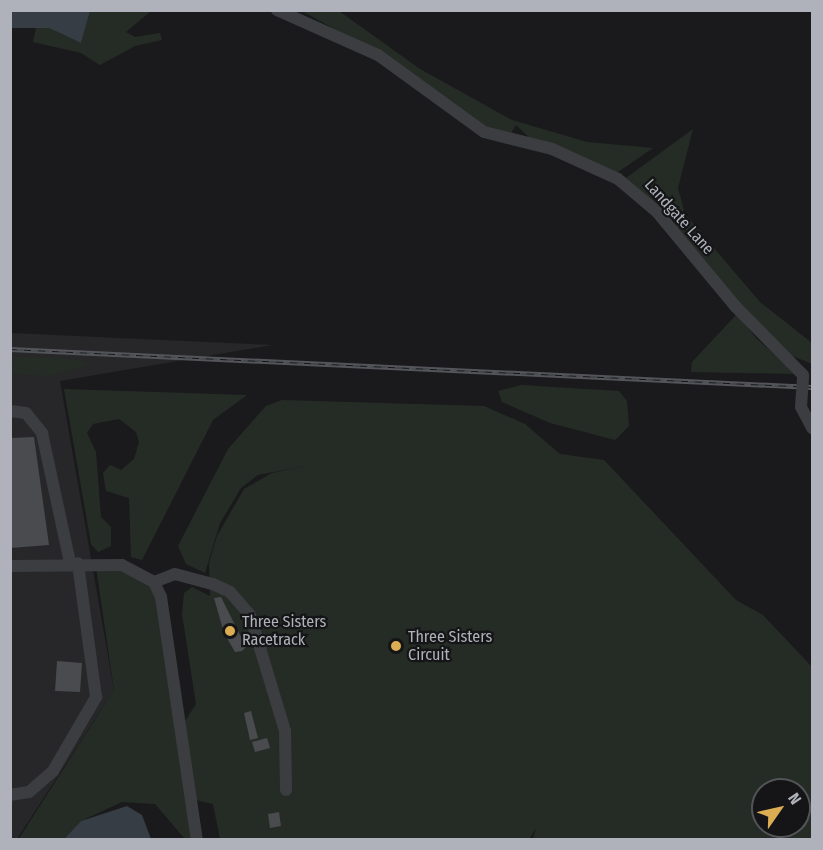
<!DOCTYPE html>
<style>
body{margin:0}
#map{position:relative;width:823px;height:850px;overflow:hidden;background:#1a1a1c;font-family:"Fira Sans Condensed",sans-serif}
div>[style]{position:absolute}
.built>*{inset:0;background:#272729}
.green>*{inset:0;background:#252c26}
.water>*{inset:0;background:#363d44}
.building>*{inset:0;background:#4a4b4e}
.minor>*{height:12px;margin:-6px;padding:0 6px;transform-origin:6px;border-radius:6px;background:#3c3d41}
.rail>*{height:4.5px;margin-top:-2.25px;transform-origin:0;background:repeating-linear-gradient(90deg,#151517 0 7px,#53555a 0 14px);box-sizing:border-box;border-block:2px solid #53555a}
.minor-bridge>*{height:12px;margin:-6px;padding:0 6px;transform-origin:6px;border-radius:6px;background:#3c3d41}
.dots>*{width:16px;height:16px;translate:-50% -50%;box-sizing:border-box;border:3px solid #151517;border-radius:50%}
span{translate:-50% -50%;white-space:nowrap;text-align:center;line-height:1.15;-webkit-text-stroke:4.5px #151517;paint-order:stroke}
.street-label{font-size:16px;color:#afb2ba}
.poi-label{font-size:16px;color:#afb2ba}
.left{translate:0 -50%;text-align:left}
.frame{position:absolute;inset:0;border:12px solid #afb2ba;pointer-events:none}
.north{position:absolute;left:751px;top:778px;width:60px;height:60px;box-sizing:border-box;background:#151517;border:2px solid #535458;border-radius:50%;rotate:56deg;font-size:16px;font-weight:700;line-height:24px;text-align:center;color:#afb2ba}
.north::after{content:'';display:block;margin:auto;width:21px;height:27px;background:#dcad53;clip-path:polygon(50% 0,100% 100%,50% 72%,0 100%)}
</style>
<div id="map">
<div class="built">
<div style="clip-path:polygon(11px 333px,273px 345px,60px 381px,114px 690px,17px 839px,11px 840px)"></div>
</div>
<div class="green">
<div style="clip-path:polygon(90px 10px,151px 11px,126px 32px,135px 37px,160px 33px,162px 40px,135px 46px,100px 65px,81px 53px,33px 42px,36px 28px,49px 28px,81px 43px)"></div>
<div style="clip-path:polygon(302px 11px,339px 11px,420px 69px,512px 120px,587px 142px,653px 148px,615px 174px,532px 140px,516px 125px,509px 136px,486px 131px,367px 47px)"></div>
<div style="clip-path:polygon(693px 129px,678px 188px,685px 214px,760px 302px,812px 343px,812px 364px,790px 355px,742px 309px,626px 178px)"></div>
<div style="clip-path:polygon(737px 314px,756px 338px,796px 374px,691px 372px,692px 362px)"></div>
<div style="clip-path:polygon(11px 357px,54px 357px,86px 361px,83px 367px,48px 376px,11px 374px)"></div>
<div style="clip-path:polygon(521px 385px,619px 391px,627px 401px,629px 426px,615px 440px,550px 423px,502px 402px,498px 391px)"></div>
<div style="clip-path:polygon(64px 389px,247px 395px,213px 420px,142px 560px,131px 557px,129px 498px,106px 491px,103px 473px,110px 465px,121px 470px,134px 459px,139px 442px,136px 432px,119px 419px,93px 424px,87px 433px,96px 452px,101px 517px,111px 527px,111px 546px,98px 552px,91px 544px)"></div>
<div style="clip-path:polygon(evenodd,282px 400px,484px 406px,525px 424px,560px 454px,604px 460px,736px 600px,763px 615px,812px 667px,812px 839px,533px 839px,536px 828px,529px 840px,220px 839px,213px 804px,196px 800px,185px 721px,196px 704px,182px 614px,184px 593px,192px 587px,210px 596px,209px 563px,217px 536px,244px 489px,272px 473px,310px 465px,258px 475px,241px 488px,220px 523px,205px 573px,186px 564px,178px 546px,228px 449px,266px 406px,282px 400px,763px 790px,799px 790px,799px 826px,763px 826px,763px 790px)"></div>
<div style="clip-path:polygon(96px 567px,122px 567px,154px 587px,193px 839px,185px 839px,155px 804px,122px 802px,81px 821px,64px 839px,18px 840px,114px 690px)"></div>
</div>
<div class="water">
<div style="clip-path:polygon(11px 10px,90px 10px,90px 11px,81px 43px,49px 28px,11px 28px)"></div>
<div style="clip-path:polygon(127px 806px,142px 815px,151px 839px,64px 839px,81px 821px)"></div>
</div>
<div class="building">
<div style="clip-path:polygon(34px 437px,49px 545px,10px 548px,10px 438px)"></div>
<div style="clip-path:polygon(221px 597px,246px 647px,242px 651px,235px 652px,224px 633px,214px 598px)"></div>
<div style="clip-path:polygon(57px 661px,82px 663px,80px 692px,55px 691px)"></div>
<div style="clip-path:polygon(251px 711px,258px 738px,250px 740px,244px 713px)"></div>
<div style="clip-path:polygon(267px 738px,270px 748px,255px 752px,252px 742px)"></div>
<div style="clip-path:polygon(279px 812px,281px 826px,270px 828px,268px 814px)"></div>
</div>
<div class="minor">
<div style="left:277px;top:10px;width:111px;rotate:24deg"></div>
<div style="left:378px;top:55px;width:131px;rotate:36deg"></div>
<div style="left:484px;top:132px;width:70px;rotate:14deg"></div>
<div style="left:552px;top:149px;width:72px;rotate:24.4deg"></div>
<div style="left:618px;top:179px;width:51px;rotate:40.2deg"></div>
<div style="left:657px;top:212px;width:124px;rotate:50.3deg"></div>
<div style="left:736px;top:307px;width:95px;rotate:45.4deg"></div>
<div style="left:801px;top:407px;width:24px;rotate:62deg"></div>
<div style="left:10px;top:411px;width:16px;rotate:7deg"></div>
<div style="left:26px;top:413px;width:26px;rotate:51deg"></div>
<div style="left:42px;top:433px;width:133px;rotate:77.8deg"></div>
<div style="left:10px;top:566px;width:112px;rotate:-0.5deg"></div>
<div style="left:122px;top:565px;width:36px;rotate:28deg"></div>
<div style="left:154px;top:582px;width:17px;rotate:65deg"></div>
<div style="left:161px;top:597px;width:246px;rotate:81.6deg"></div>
<div style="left:154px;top:582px;width:22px;rotate:-21deg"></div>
<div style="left:175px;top:574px;width:39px;rotate:15deg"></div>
<div style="left:213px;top:584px;width:19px;rotate:25deg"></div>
<div style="left:230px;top:592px;width:30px;rotate:49deg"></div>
<div style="left:250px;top:615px;width:121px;rotate:73.2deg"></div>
<div style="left:285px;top:731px;width:59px;rotate:89deg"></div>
<div style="left:10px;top:795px;width:19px;rotate:-9deg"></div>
<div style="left:29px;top:792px;width:32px;rotate:-41deg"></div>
<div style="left:53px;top:771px;width:86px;rotate:-59.8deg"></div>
<div style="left:96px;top:697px;width:135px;rotate:-97.7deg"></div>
</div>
<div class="rail">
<div style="left:10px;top:349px;width:803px;rotate:2.71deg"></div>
</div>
<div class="minor-bridge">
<div style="left:801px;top:407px;width:32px;rotate:-86deg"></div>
</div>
<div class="dots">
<div style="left:230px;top:631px;background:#dcad53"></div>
<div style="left:396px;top:646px;background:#dcad53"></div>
</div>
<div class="street-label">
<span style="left:679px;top:217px;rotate:48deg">Landgate Lane</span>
</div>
<div class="poi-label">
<span class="left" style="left:242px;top:631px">Three Sisters<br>Racetrack</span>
<span class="left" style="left:408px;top:646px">Three Sisters<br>Circuit</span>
</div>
<div class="frame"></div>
<div class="north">N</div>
</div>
